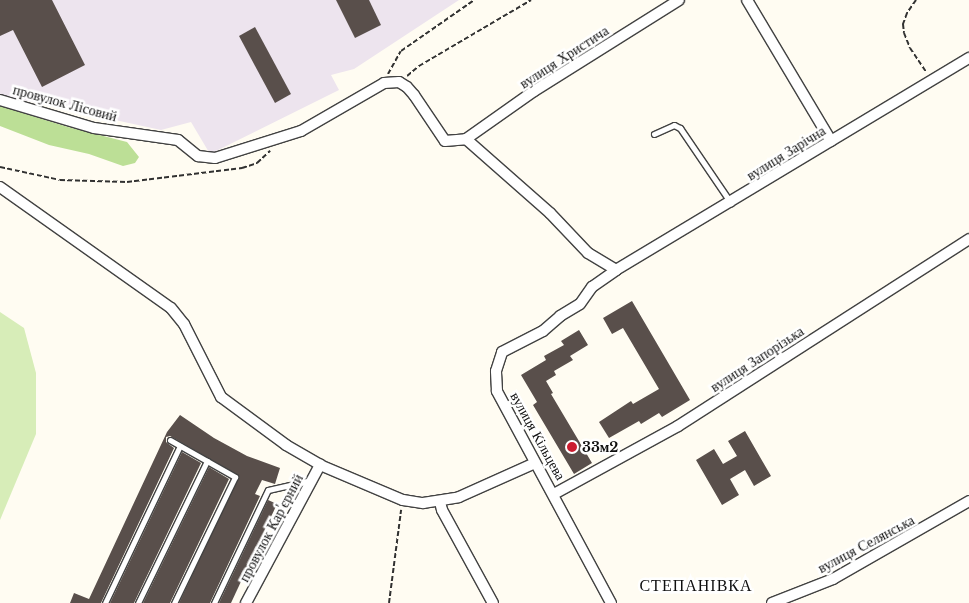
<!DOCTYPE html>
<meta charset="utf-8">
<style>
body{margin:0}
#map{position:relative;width:969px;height:603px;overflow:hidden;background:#fffcf2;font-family:"Libre Baskerville",serif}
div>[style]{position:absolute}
.industrial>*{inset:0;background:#ede4ee}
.green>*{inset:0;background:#d7edb8}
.forest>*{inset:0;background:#bcdf96}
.building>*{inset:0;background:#594f4b}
.path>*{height:2px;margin-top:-1px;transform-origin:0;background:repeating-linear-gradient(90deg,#313131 0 5px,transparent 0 7.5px)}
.roads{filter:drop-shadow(1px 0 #424242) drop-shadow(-1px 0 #424242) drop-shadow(0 1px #424242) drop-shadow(0 -1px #424242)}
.service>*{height:5px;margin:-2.5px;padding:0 2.5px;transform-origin:2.5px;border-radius:2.5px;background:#fff}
.minor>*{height:10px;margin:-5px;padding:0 5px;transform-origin:5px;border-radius:5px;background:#fff}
.dots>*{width:14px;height:14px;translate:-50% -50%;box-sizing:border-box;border:2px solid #fff;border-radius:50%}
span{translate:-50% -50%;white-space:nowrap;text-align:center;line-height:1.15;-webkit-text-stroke:5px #fff;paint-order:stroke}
.street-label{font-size:14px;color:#0f0f0f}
.poi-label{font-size:14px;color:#0f0f0f;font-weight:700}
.left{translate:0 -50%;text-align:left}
.quarter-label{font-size:16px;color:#0f0f0f;letter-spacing:1px}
</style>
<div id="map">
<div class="industrial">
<div style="clip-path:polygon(0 0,459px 0,354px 69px,331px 75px,339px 90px,210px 154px,191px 122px,161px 130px,0 95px)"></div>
</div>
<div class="green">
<div style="clip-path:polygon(0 312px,24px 328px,36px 373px,36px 434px,0 520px)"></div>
</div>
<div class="forest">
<div style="clip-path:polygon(0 106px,68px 127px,127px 142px,139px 157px,135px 163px,123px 166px,89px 154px,49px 145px,0 126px)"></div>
</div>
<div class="building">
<div style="clip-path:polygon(0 0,52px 0,85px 65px,42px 87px,13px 30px,0 36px)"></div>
<div style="clip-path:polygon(336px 0,369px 0,381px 25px,355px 38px)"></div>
<div style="clip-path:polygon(255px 27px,291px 94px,275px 103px,239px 36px)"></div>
<div style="clip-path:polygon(632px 301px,690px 400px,662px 417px,659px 413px,641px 424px,639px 421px,609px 438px,599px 422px,631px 401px,633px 404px,659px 389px,623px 328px,612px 334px,603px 318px)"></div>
<div style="clip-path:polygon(579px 330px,588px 345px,570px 356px,573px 360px,554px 371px,556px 375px,546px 381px,553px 393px,551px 394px,592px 463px,574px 474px,533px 405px,537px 402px,521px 375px,546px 360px,544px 356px,564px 345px,561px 341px)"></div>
<div style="clip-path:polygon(180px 415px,214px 438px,247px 456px,280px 468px,275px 484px,262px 480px,255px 494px,260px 496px,210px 603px,179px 603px,239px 476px,170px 436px,166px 437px,166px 442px,174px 448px,101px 603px,70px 603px,74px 593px,89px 599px,167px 432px)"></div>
<div style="clip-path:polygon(745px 431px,771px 476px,754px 486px,745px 470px,730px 479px,739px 495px,722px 505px,696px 460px,714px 449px,723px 464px,737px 456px,728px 441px)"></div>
<div style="clip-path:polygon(182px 452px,201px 463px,134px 603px,110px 603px)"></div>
<div style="clip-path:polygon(209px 467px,229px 479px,170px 603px,143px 603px)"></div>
<div style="clip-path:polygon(268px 500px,277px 504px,231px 603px,219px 603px)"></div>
</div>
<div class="path">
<div style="left:916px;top:0;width:16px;rotate:125deg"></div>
<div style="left:907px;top:13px;width:12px;rotate:110deg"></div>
<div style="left:903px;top:24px;width:9px;rotate:84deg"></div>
<div style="left:904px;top:33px;width:16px;rotate:68deg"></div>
<div style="left:910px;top:48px;width:29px;rotate:56deg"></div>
<div style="left:388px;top:74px;width:26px;rotate:-61deg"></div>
<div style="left:401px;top:51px;width:89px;rotate:-34.9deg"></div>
<div style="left:407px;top:76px;width:16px;rotate:-40deg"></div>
<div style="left:419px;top:66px;width:130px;rotate:-30.5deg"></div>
<div style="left:0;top:167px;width:61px;rotate:12.2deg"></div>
<div style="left:60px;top:180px;width:67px;rotate:1.7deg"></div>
<div style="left:127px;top:182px;width:116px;rotate:-6.9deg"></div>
<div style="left:242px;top:168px;width:16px;rotate:-18deg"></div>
<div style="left:257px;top:163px;width:18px;rotate:-43deg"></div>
<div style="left:389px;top:603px;width:94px;rotate:-82.6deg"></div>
</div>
<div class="roads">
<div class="service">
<div style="left:654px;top:134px;width:22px;rotate:-24deg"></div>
<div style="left:674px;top:125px;width:7px;rotate:27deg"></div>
<div style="left:680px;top:128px;width:91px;rotate:55.8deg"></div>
<div style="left:170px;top:440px;width:75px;rotate:29.6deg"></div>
<div style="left:235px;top:477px;width:140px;rotate:115.8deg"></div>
<div style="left:105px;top:603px;width:174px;rotate:-64.5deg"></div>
<div style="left:138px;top:603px;width:158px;rotate:-64.1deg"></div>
<div style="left:214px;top:603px;width:125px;rotate:-64.5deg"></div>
<div style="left:268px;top:490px;width:45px;rotate:-12.8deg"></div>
</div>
<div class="minor">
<div style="left:747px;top:0;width:164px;rotate:59.2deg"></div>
<div style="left:0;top:100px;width:98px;rotate:16.6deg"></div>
<div style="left:94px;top:128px;width:85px;rotate:8.1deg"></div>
<div style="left:178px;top:140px;width:26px;rotate:39deg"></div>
<div style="left:198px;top:156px;width:17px;rotate:7deg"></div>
<div style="left:215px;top:158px;width:90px;rotate:-17.4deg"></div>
<div style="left:301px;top:131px;width:96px;rotate:-30deg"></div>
<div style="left:384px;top:83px;width:15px;rotate:-4deg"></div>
<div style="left:399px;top:82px;width:9px;rotate:32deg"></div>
<div style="left:407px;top:87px;width:11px;rotate:49deg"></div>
<div style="left:414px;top:95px;width:55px;rotate:56deg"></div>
<div style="left:445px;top:141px;width:21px;rotate:-5deg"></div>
<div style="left:466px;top:139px;width:112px;rotate:41.4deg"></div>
<div style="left:550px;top:213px;width:55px;rotate:46.5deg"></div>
<div style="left:588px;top:253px;width:33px;rotate:31deg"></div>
<div style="left:466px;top:139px;width:83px;rotate:-35.2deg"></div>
<div style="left:534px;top:91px;width:171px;rotate:-32.1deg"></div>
<div style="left:0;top:187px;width:209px;rotate:35.3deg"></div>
<div style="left:171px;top:308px;width:21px;rotate:51deg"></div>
<div style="left:184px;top:324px;width:82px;rotate:63.1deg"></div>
<div style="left:221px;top:397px;width:81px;rotate:36.4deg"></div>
<div style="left:286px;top:445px;width:39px;rotate:30deg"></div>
<div style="left:320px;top:465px;width:90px;rotate:22.9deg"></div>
<div style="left:403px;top:500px;width:20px;rotate:9deg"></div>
<div style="left:423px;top:503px;width:36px;rotate:-9deg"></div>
<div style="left:459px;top:497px;width:83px;rotate:-24.1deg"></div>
<div style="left:554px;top:494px;width:141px;rotate:-28.7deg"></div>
<div style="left:678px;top:426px;width:346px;rotate:-32.7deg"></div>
<div style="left:440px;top:502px;width:8px;rotate:76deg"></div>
<div style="left:442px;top:510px;width:106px;rotate:61.3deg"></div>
<div style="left:246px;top:603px;width:157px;rotate:-61.8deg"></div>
<div style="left:611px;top:603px;width:241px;rotate:-118.3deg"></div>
<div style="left:497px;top:391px;width:20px;rotate:-93deg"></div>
<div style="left:496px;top:371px;width:20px;rotate:-72deg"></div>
<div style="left:502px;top:352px;width:46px;rotate:-27.1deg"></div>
<div style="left:543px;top:331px;width:23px;rotate:-41deg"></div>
<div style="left:560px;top:316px;width:23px;rotate:-31deg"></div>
<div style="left:580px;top:304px;width:21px;rotate:-55deg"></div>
<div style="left:592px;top:287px;width:29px;rotate:-35deg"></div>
<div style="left:616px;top:270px;width:412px;rotate:-31deg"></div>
<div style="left:772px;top:603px;width:66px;rotate:-21.5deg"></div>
<div style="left:833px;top:579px;width:157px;rotate:-29.8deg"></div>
</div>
</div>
<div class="dots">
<div style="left:572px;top:447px;background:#cb1c2f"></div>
</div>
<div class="street-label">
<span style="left:564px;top:57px;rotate:-33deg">вулиця Христича</span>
<span style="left:65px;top:103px;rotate:15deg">провулок Лісовий</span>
<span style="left:786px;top:153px;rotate:-32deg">вулиця Зарічна</span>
<span style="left:757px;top:359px;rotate:-33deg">вулиця Запорізька</span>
<span style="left:538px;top:436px;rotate:61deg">вулиця Кільцева</span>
<span style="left:271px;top:528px;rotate:-62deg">провулок Кар'єрний</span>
<span style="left:866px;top:544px;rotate:-28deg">вулиця Селянська</span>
</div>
<div class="poi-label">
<span class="left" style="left:582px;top:447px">33м2</span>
</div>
<div class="quarter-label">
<span style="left:696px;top:585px">СТЕПАНІВКА</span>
</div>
</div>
